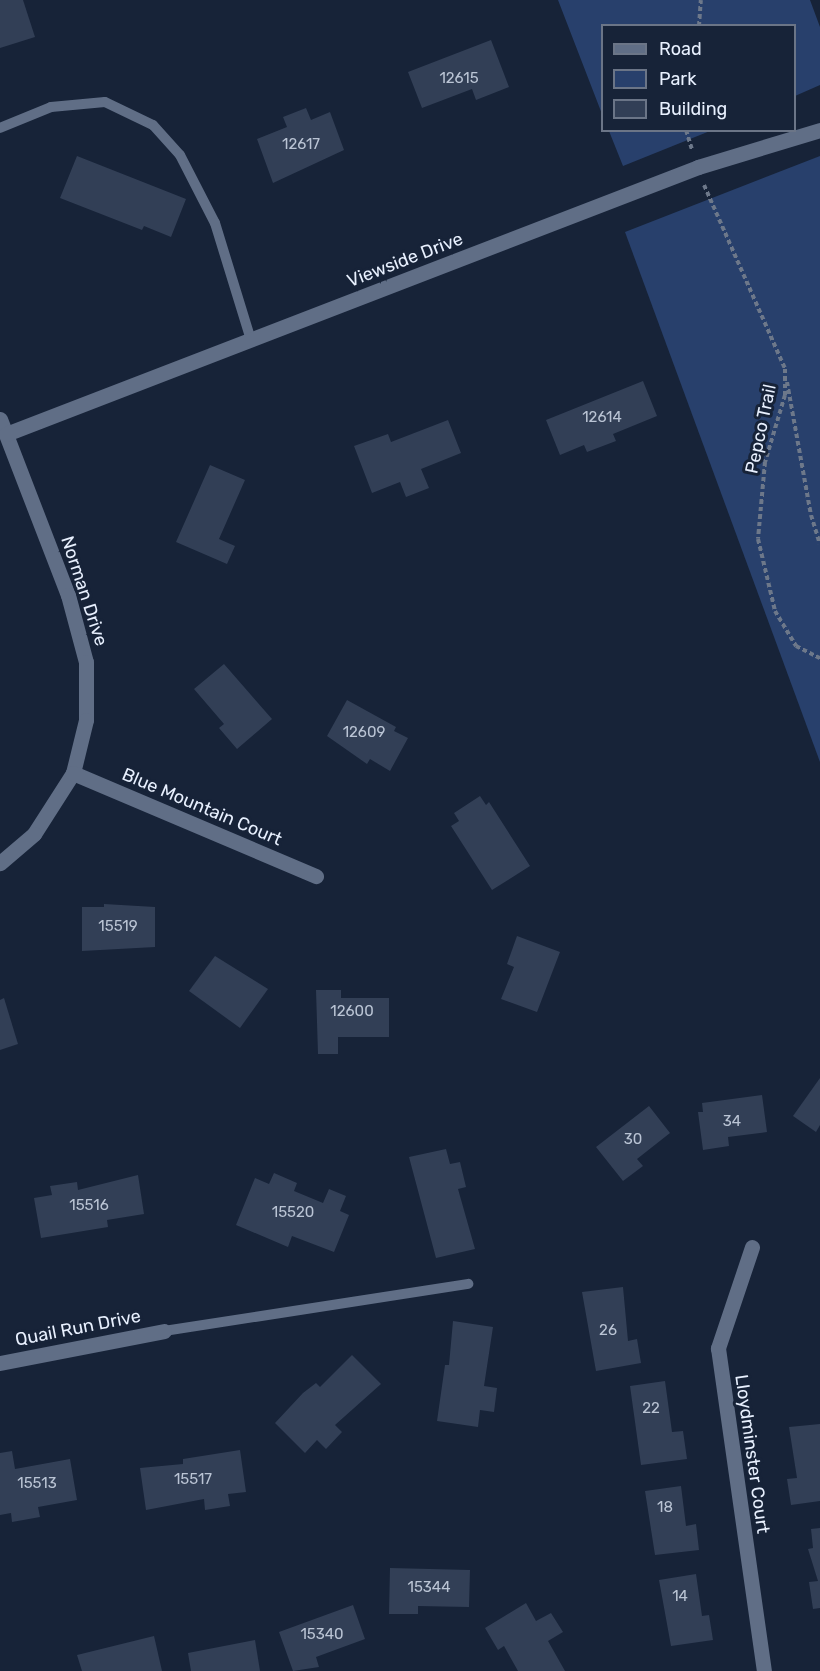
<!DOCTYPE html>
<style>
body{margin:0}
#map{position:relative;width:820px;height:1671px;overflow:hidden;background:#172338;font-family:Rubik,sans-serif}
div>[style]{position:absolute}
.green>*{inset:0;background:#28406c}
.building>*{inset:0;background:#323f56}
.path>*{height:4px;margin-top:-2px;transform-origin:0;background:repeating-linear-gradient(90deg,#6d788a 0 4.5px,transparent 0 7.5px)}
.service>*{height:10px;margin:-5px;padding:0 5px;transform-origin:5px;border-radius:5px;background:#606e86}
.minor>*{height:15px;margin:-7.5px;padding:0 7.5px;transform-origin:7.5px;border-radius:7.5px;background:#606e86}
span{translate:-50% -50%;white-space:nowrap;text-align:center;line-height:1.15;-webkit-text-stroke:6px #172338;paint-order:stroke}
.number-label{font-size:15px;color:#bac4d4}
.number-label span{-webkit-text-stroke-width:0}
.street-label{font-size:18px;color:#e8f0fe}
.legend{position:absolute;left:601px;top:24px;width:195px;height:108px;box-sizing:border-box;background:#172338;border:2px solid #6b7587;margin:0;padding:8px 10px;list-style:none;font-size:18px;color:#e8f0fe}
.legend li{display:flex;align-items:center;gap:12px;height:30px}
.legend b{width:30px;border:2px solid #6b7587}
</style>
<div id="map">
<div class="green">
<div style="clip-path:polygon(558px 0,810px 0,820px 27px,820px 85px,795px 96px,794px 26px,602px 26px,602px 114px)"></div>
<div style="clip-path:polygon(609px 131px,710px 131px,623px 166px)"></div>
<div style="clip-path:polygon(820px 156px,820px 762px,625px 232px)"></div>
</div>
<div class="building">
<div style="clip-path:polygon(0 0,23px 0,35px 37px,0 48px)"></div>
<div style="clip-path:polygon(491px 40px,509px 87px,476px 100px,472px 89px,422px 108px,408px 72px)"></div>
<div style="clip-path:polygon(306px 108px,311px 120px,330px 112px,344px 150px,273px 183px,257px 139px,287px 127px,283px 117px)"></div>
<div style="clip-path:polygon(77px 156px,186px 199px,171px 237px,144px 226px,142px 230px,60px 198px)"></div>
<div style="clip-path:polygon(643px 381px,657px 416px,613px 434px,616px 441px,587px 452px,584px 445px,560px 455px,546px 420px)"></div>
<div style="clip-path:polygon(448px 420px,461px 453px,421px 469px,429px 488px,406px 497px,400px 482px,372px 493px,354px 446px,388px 434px,391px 442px)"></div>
<div style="clip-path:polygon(210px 465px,245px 480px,219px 539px,235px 546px,227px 564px,176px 542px)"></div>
<div style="clip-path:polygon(224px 664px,272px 719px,237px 749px,219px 728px,224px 724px,194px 689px)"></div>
<div style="clip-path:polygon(347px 700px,396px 727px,394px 731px,408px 738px,390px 771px,370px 759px,367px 764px,327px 736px)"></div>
<div style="clip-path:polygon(480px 796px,486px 805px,489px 802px,530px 866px,492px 890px,451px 826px,459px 821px,454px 813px)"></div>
<div style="clip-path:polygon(104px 904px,155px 907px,155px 947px,82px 951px,82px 907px,104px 907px)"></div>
<div style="clip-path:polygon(517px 936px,560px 952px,537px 1012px,501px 999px,514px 967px,507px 964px)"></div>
<div style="clip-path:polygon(215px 956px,268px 989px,240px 1028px,189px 991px)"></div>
<div style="clip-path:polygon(316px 990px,341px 990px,341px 998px,389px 998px,389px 1037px,338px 1037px,338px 1054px,318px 1054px)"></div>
<div style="clip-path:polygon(4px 998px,18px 1044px,0 1050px,0 1000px)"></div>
<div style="clip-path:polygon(820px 1078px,820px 1125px,816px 1132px,793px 1116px)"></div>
<div style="clip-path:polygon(762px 1095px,767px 1132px,728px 1137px,729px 1146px,703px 1150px,698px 1112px,703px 1112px,702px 1103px)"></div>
<div style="clip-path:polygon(649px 1106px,670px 1133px,637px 1159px,643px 1166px,623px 1181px,596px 1147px)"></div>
<div style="clip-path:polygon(446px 1149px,450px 1164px,460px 1162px,466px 1187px,458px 1189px,475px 1249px,436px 1258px,409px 1157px)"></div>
<div style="clip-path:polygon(274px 1173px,297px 1183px,294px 1191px,323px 1203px,329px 1189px,346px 1196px,340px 1211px,349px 1215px,334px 1252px,292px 1236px,288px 1247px,236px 1225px,255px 1178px,269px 1184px)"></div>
<div style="clip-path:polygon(138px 1175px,144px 1214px,107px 1220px,108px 1227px,41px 1238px,34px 1198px,52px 1195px,50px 1186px,77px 1182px,78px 1190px)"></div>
<div style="clip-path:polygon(623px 1287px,628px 1341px,637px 1339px,641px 1363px,596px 1371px,582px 1292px)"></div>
<div style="clip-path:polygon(453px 1321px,493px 1327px,484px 1386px,497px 1388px,494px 1412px,480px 1410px,478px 1427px,437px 1421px,445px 1365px,449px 1365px)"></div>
<div style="clip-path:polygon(352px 1355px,381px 1384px,335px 1425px,342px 1432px,326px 1449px,317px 1440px,305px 1453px,275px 1423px,303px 1393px,316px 1383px,320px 1387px)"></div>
<div style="clip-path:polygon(665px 1381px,672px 1432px,683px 1431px,687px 1459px,641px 1465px,630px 1386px)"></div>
<div style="clip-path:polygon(820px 1424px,820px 1501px,791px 1505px,787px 1479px,797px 1478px,789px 1427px)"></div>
<div style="clip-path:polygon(240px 1450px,246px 1492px,228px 1494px,230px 1506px,205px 1510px,204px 1499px,146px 1510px,140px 1468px,183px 1464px,183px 1459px)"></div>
<div style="clip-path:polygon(12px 1451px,15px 1469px,70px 1459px,77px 1500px,38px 1507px,40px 1517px,12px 1522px,11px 1513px,0 1515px,0 1453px)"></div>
<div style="clip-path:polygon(681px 1486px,686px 1526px,696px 1524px,699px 1550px,655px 1555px,645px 1491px)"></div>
<div style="clip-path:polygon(820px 1528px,820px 1608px,813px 1609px,809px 1582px,818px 1581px,808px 1549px,813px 1548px,811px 1529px)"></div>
<div style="clip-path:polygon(390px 1568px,470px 1570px,469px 1607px,418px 1606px,418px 1614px,389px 1614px)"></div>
<div style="clip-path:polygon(696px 1574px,702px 1616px,709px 1615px,713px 1640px,671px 1646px,659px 1580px)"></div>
<div style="clip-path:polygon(526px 1603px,536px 1621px,551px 1613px,563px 1632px,548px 1641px,565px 1671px,518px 1671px,504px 1646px,498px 1650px,485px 1628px)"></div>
<div style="clip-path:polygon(353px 1605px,365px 1639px,316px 1657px,319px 1667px,293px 1671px,279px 1632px)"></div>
<div style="clip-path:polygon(154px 1636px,162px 1671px,82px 1671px,77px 1655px)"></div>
<div style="clip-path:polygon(255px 1640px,260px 1671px,191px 1671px,188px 1653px)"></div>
</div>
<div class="path">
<div style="left:699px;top:26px;width:26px;rotate:-86deg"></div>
<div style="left:686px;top:130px;width:21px;rotate:73deg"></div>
<div style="left:704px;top:185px;width:201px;rotate:66.2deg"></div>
<div style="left:785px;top:369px;width:26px;rotate:90deg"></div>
<div style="left:785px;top:395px;width:70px;rotate:106.6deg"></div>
<div style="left:765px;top:462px;width:77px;rotate:95.2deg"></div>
<div style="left:758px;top:539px;width:74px;rotate:76.7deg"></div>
<div style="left:775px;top:611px;width:41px;rotate:59deg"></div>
<div style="left:796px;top:646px;width:27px;rotate:27deg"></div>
<div style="left:787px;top:382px;width:135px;rotate:79.8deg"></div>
<div style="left:811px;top:515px;width:30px;rotate:73deg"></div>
</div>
<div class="service">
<div style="left:0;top:128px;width:55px;rotate:-22.4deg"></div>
<div style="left:51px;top:107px;width:54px;rotate:-5.3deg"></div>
<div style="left:105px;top:102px;width:53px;rotate:25.6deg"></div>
<div style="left:153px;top:125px;width:40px;rotate:48deg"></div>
<div style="left:180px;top:155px;width:76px;rotate:62.8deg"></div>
<div style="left:215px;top:223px;width:122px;rotate:72.9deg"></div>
<div style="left:164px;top:1331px;width:308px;rotate:-8.8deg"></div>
</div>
<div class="minor">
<div style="left:0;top:419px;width:189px;rotate:68.9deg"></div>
<div style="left:68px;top:595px;width:69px;rotate:75deg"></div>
<div style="left:86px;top:662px;width:58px;rotate:90deg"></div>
<div style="left:86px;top:720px;width:55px;rotate:103.8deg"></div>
<div style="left:73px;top:773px;width:72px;rotate:122.6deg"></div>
<div style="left:34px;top:834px;width:45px;rotate:139.5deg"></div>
<div style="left:6px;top:434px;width:742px;rotate:-21.1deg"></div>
<div style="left:698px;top:167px;width:127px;rotate:-16.9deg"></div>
<div style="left:73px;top:773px;width:264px;rotate:23deg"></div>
<div style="left:752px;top:1247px;width:107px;rotate:108.6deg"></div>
<div style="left:718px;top:1348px;width:326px;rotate:81.9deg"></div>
<div style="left:0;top:1363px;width:167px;rotate:-11deg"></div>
</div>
<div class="number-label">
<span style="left:459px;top:79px">12615</span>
<span style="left:301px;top:145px">12617</span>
<span style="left:602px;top:418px">12614</span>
<span style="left:364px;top:733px">12609</span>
<span style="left:118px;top:927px">15519</span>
<span style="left:352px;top:1012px">12600</span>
<span style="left:732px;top:1122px">34</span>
<span style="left:633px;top:1140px">30</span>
<span style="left:89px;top:1206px">15516</span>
<span style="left:293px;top:1213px">15520</span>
<span style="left:608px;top:1331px">26</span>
<span style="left:651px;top:1409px">22</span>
<span style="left:193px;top:1480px">15517</span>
<span style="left:37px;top:1484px">15513</span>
<span style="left:665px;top:1508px">18</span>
<span style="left:429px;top:1588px">15344</span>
<span style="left:680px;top:1597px">14</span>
<span style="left:322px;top:1635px">15340</span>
</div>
<div class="street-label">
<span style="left:405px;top:260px;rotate:-21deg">Viewside Drive</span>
<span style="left:761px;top:429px;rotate:-78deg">Pepco Trail</span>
<span style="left:84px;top:591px;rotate:72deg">Norman Drive</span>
<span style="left:202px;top:807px;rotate:23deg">Blue Mountain Court</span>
<span style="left:78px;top:1328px;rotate:-11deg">Quail Run Drive</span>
<span style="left:752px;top:1454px;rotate:82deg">Lloydminster Court</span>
</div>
<ul class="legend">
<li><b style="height:8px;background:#606e86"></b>Road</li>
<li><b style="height:16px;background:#28406c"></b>Park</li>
<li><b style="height:16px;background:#323f56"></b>Building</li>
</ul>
</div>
